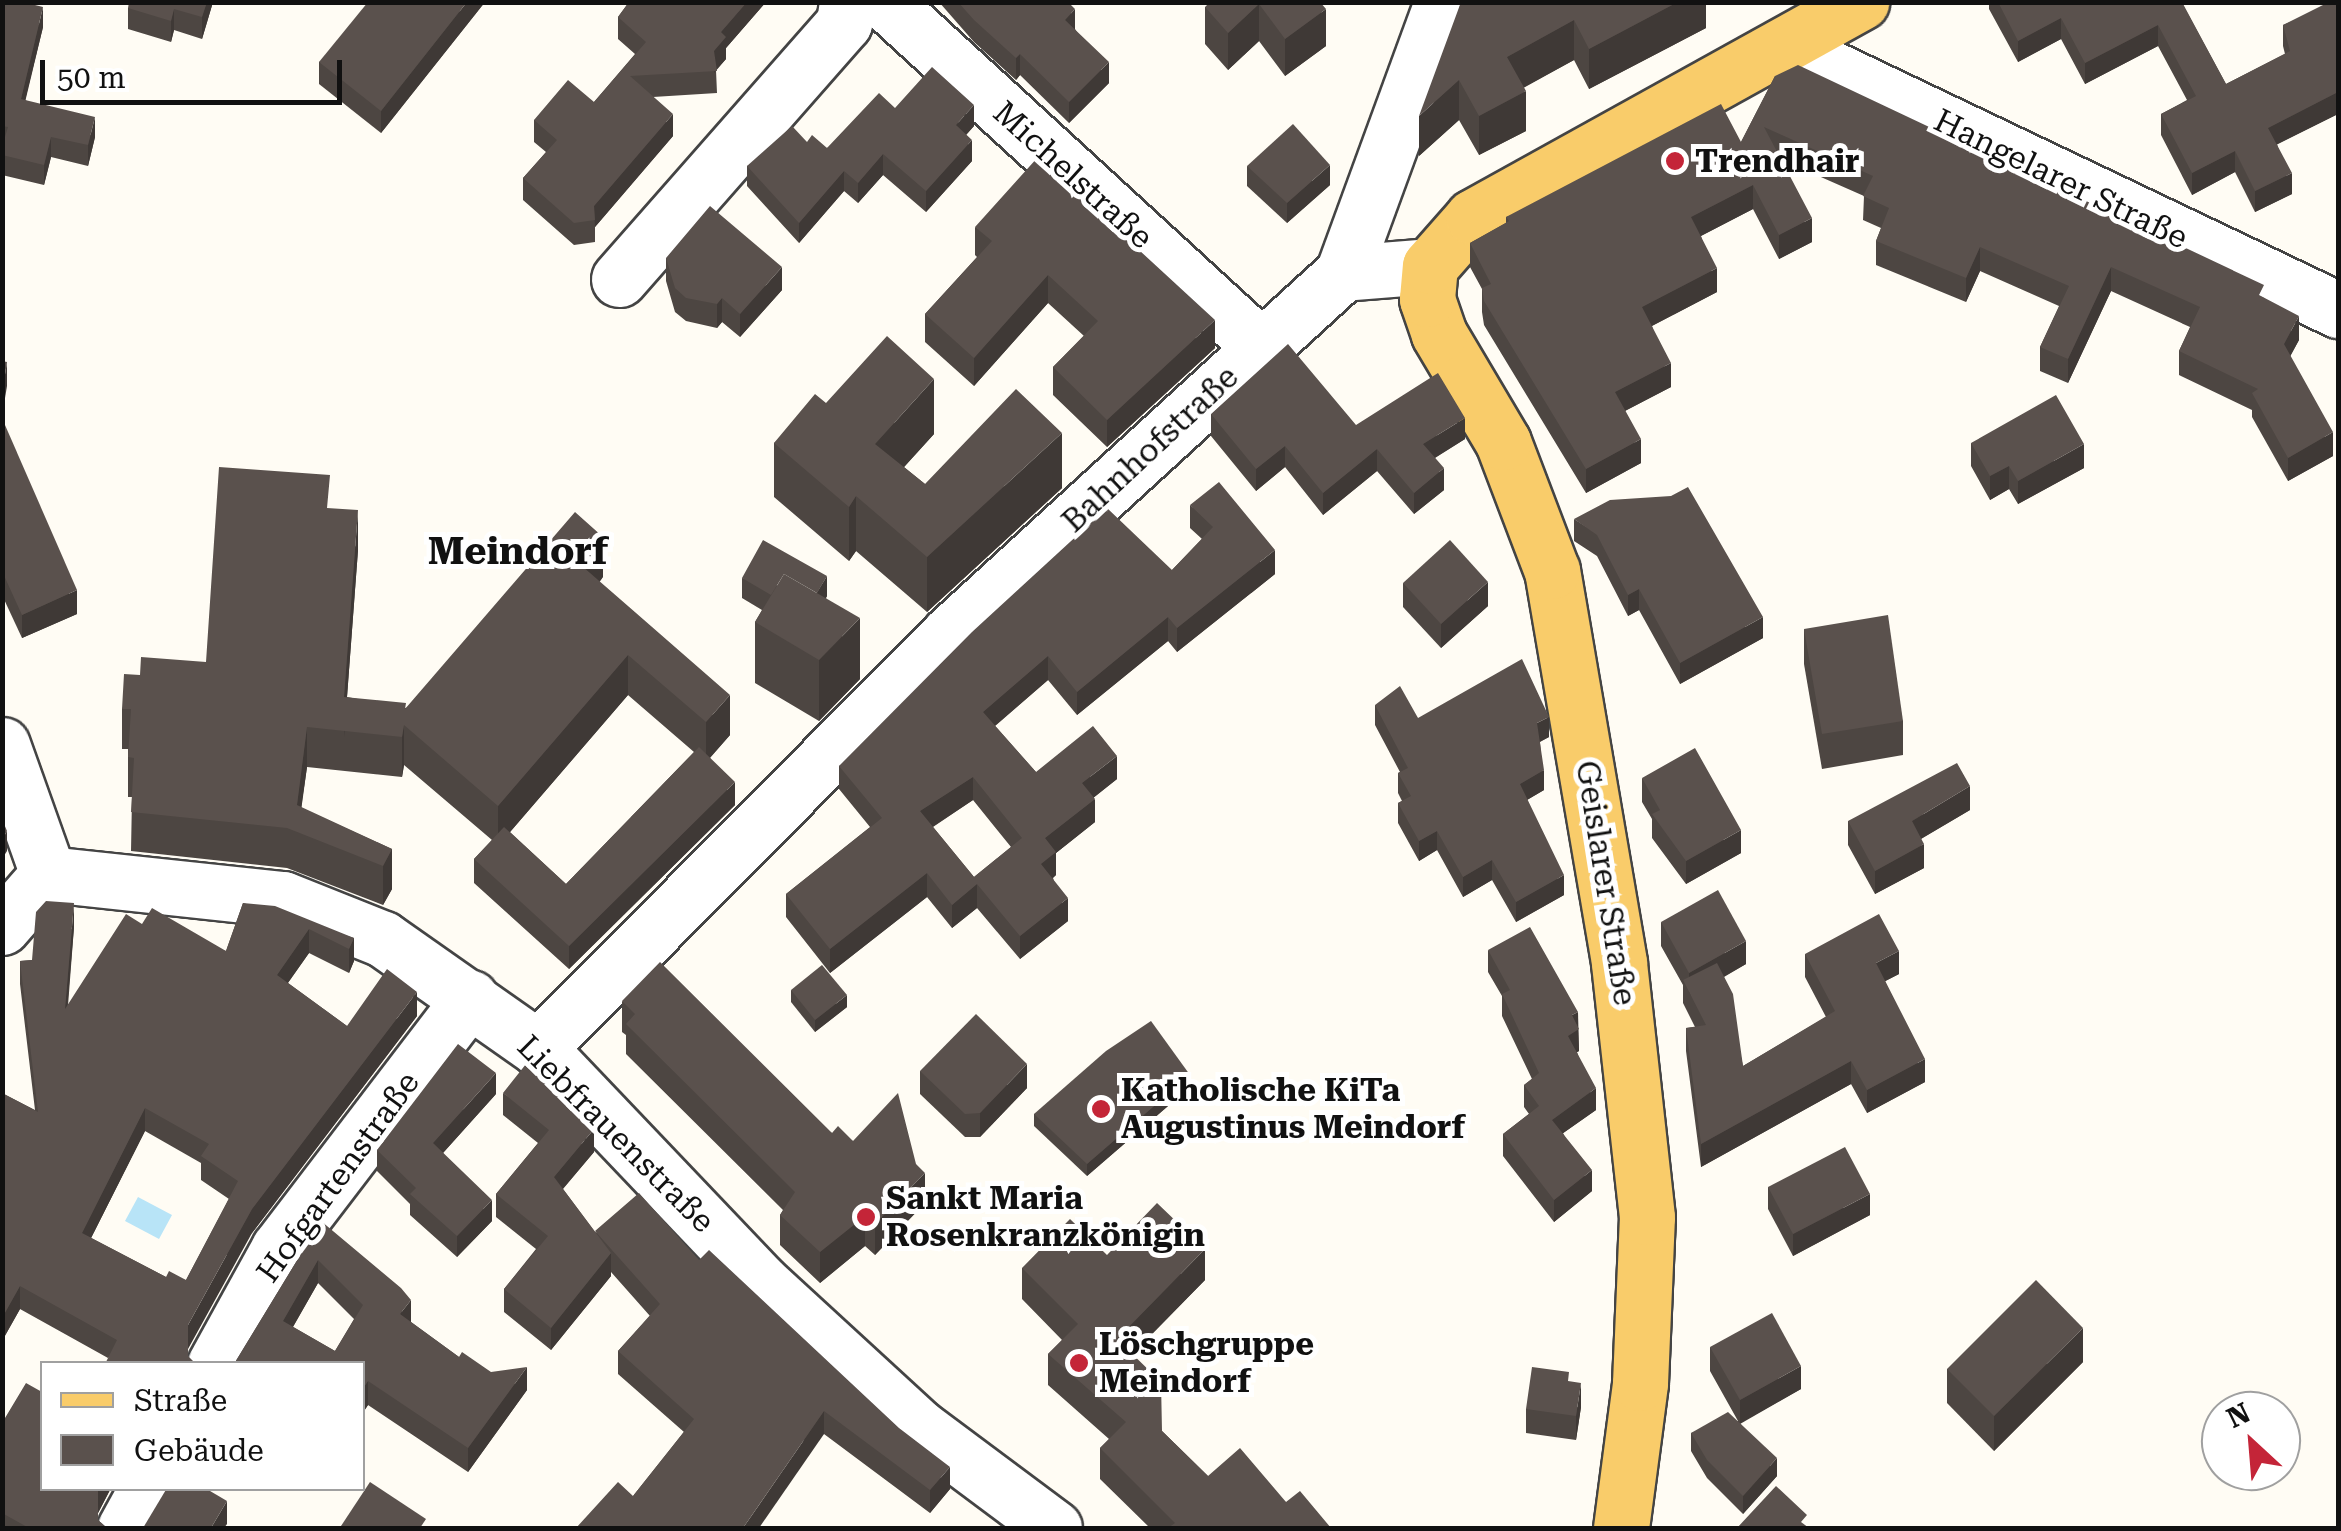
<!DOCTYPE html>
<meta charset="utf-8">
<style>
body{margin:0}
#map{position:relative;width:2341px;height:1531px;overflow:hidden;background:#fffcf4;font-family:"Roboto Serif",serif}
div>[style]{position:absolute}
.water>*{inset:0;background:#b8e4f7}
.roads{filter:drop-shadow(2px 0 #444) drop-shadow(-2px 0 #444) drop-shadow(0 2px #444) drop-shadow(0 -2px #444)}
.minor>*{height:55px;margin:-27.5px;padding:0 27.5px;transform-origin:27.5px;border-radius:27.5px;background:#fff}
.major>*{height:55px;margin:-27.5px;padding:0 27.5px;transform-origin:27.5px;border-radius:27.5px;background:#f9cc6a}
.wall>*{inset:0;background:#4d4642}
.shaded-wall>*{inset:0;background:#3f3936}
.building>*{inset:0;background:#5a514d}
.dots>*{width:28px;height:28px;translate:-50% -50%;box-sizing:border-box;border:5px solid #fff;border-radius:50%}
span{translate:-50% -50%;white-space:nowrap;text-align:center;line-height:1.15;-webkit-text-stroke:10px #fff;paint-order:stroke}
.poi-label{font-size:32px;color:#111;font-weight:700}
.left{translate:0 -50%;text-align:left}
.street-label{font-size:32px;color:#111}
.quarter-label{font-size:38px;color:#111;font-weight:700}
.frame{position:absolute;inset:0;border:5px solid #111;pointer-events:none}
.legend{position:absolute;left:40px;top:1361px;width:325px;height:130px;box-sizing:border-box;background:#fff;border:2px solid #a0a0a0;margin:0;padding:12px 18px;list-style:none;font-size:30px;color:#111}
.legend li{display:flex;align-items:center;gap:20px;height:50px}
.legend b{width:50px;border:2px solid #a0a0a0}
.north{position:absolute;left:2201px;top:1391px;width:100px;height:100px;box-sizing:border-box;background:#fff;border:2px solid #a0a0a0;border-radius:50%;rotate:334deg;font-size:28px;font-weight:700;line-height:40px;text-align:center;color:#111}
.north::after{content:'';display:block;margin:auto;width:35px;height:45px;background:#c42538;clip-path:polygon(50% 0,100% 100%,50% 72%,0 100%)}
.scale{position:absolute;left:40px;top:60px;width:302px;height:45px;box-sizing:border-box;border:5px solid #111;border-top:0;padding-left:12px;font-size:30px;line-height:35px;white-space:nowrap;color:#111;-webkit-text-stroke:8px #fff;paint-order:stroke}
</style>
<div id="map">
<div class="water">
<div style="clip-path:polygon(138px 1197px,172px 1215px,159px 1239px,125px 1221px)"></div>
</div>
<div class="roads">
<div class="minor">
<div style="left:885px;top:2px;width:510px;rotate:42.54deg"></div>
<div style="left:1784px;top:46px;width:614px;rotate:25.48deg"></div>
<div style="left:1343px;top:273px;width:289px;rotate:-69.9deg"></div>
<div style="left:619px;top:279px;width:341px;rotate:-48.7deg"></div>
<div style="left:844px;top:23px;width:21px;rotate:-82deg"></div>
<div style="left:2px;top:745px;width:137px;rotate:70.4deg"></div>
<div style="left:48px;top:874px;width:236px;rotate:6.1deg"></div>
<div style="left:283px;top:899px;width:108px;rotate:21.8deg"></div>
<div style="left:383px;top:939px;width:189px;rotate:35.1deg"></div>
<div style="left:538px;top:1048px;width:323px;rotate:46.4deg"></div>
<div style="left:761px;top:1282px;width:216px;rotate:42.6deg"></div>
<div style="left:920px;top:1428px;width:167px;rotate:36.7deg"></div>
<div style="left:2px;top:927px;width:70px;rotate:-49deg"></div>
<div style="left:538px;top:1048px;width:585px;rotate:-45.21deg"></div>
<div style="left:950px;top:633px;width:533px;rotate:-42.49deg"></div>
<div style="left:1343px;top:273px;width:87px;rotate:-4.6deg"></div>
<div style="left:215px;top:1364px;width:132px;rotate:-61.1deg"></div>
<div style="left:279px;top:1248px;width:315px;rotate:-52.6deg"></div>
<div style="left:125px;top:1528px;width:46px;rotate:-61.2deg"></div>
</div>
<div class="major">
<div style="left:1621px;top:1528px;width:146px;rotate:-82.5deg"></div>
<div style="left:1640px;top:1383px;width:166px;rotate:-87.6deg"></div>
<div style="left:1647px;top:1217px;width:257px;rotate:-96.3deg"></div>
<div style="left:1619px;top:962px;width:397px;rotate:-99.7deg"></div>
<div style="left:1552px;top:571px;width:138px;rotate:-110.8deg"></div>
<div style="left:1503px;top:442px;width:126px;rotate:-120.7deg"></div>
<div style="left:1439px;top:334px;width:37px;rotate:-109deg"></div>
<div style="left:1427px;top:299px;width:33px;rotate:-85deg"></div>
<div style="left:1430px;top:266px;width:65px;rotate:-48.7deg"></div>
<div style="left:1473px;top:217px;width:444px;rotate:-29deg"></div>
</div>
</div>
<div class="wall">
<div style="clip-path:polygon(2px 2px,43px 27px,25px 100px,95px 137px,88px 166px,51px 157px,44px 185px,2px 175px)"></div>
<div style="clip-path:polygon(213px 2px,202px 39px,174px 30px,171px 42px,128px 29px,128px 8px)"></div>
<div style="clip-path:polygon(485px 2px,381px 133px,319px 84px,319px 62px)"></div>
<div style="clip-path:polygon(629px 2px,766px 2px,726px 48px,726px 59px,716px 70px,717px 93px,653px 97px,673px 136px,595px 227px,595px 242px,574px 245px,523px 200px,523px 178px,546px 152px,534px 142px,534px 120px,594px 102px,635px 54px,618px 39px,618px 17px)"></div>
<div style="clip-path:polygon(939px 2px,1068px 2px,1075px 29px,1109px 83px,1069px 123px,1020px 75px,1016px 80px,974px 42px)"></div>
<div style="clip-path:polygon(1320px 2px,1326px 46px,1285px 76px,1259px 41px,1228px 70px,1205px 44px,1205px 7px)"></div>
<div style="clip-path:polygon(1461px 2px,1706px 2px,1706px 28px,1589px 89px,1574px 60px,1524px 87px,1526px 131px,1479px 155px,1459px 120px,1419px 156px)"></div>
<div style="clip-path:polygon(1989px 2px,2188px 2px,2183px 5px,2226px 84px,2285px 54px,2283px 46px,2283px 25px,2338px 2px,2338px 114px,2277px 144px,2292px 194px,2255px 212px,2235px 172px,2192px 195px,2161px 135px,2161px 114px,2187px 100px,2158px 46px,2085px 84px,2061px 39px,2018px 62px,1989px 9px)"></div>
<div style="clip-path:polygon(1775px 76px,2264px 298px,2299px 340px,2290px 356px,2333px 456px,2288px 481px,2252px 417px,2252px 410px,2179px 375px,2179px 351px,2190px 327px,2111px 291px,2068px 383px,2040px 371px,2040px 347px,2059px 306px,1980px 271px,1966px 302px,1876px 265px,1876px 241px,1881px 228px,1863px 220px,1864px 196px,1780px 159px,1812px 242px,1779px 259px,1753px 209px,1701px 236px,1717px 292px,1652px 326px,1671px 387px,1625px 411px,1641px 463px,1586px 493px,1484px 325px,1482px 312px,1482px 289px,1470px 267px,1470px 243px,1506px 223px,1506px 217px,1741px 142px)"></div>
<div style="clip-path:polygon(895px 108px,974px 126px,966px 135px,972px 161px,926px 212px,883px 175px,858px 203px,844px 191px,799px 243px,747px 186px,747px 166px,807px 142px,827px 148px)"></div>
<div style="clip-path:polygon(1247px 166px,1330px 185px,1287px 223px,1247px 186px)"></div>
<div style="clip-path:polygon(975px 227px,1215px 348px,1107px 447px,1053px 395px,1053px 367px,1084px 336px,1048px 303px,974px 386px,925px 342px,925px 314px,977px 257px,975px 255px)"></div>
<div style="clip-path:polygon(666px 258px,782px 290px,740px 337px,722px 322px,717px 328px,686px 321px,675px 312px,666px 281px)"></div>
<div style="clip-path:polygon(826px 403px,934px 434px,904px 467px,925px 484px,1062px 488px,927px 612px,856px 551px,849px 561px,774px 497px,774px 443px)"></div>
<div style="clip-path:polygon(1211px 414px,1356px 425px,1465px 439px,1435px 458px,1444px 490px,1414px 514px,1377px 471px,1323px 515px,1285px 467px,1256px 491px,1211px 436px)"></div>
<div style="clip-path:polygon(2px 425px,77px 614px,22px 638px,2px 595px)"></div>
<div style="clip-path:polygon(1971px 443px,2084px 468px,2018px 504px,2009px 489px,1990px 500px,1971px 466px)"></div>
<div style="clip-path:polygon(evenodd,1190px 505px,1275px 574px,1177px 652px,1168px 641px,1077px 715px,1048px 680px,995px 726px,1036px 772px,1117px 779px,1094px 797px,1095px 822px,1056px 853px,1056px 875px,1053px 878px,1068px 921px,1020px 959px,977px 908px,952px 928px,927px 897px,830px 973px,786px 917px,786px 894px,870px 827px,839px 789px,839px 766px,1172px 570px,1202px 539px,1190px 528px,1190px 505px,973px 800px,1011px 847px,974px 877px,933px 827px,973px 800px)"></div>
<div style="clip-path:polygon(evenodd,330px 509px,358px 550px,347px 697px,406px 708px,603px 577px,599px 582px,730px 735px,710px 758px,735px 805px,569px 969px,474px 883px,474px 859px,492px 840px,404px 765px,402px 777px,307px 767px,301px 808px,392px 849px,392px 889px,383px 905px,287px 868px,131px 851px,132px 797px,128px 797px,128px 749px,122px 749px,122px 709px,140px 675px,206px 662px,330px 509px,628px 695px,694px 752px,566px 884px,510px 832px,628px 695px)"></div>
<div style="clip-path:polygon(1574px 519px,1763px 638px,1680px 684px,1639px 610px,1628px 616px,1597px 556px,1574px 541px)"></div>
<div style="clip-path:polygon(742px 578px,827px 596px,826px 598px,860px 679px,819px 721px,755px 683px,755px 622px,762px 610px,742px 598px)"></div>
<div style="clip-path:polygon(1403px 583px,1488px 606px,1441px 648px,1403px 607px)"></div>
<div style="clip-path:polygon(1804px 629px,1903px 721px,1903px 755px,1822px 769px,1804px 664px)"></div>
<div style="clip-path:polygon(1375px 705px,1418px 718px,1549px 737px,1540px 742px,1544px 790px,1527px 800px,1564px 895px,1516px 922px,1492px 880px,1463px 897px,1437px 850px,1419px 861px,1398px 823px,1398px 803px,1402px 801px,1398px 793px,1398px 773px,1400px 772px,1375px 725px)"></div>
<div style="clip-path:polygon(1642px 778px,1741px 853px,1686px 884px,1652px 838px,1652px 819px,1642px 802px)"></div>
<div style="clip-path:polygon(1970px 810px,1921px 839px,1924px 868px,1875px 894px,1848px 845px,1848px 821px)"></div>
<div style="clip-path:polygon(evenodd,243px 903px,354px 938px,354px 961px,349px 973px,309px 953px,288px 983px,347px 1026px,417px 1016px,252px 1233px,108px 1358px,20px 1309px,2px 1341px,2px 1093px,35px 1110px,20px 984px,20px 961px,32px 960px,74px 927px,68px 1006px,142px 924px,226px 951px,243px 903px,145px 1131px,201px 1163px,201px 1180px,229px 1199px,186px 1280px,166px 1277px,91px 1238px,145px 1131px)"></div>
<div style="clip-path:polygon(1661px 922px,1746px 964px,1724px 977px,1743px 1066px,1826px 1017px,1805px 977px,1805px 954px,1899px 974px,1885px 981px,1925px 1082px,1867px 1113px,1851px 1084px,1701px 1167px,1686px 1051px,1686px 1028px,1695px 1027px,1683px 1003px,1683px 985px,1661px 946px)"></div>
<div style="clip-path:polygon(1488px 950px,1578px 1027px,1579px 1051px,1577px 1052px,1596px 1110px,1563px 1133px,1592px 1191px,1554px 1222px,1503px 1156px,1503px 1134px,1529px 1114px,1524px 1107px,1524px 1085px,1532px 1079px,1502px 1016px,1502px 996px,1488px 972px)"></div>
<div style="clip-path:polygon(791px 990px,847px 1007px,815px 1032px,791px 1002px)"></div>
<div style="clip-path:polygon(622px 1001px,832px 1133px,853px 1141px,925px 1203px,875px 1255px,865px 1246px,820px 1283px,780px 1245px,780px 1215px,783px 1210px,626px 1054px,626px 1035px,622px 1032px)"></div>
<div style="clip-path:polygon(920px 1071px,1027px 1088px,980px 1137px,965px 1137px,920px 1094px)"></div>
<div style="clip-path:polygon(1190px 1087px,1087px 1176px,1034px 1126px,1034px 1114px)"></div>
<div style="clip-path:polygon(503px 1093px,594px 1152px,563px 1189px,595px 1232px,699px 1260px,950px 1489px,930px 1513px,824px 1434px,633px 1496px,684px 1432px,618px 1374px,618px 1351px,650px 1316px,611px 1272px,611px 1276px,551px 1350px,504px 1312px,504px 1289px,536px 1249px,496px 1217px,496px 1194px,538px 1143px,503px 1115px)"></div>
<div style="clip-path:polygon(496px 1094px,443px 1153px,492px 1221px,457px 1257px,410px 1215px,410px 1204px,377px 1171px,377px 1150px)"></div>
<div style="clip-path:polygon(1768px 1187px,1870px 1215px,1793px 1256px,1768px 1209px)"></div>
<div style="clip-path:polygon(evenodd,321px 1221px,411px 1322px,459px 1357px,527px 1390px,468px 1472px,368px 1405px,362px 1414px,362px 1364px,234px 1364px,321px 1221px,318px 1283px,354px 1319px,335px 1351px,293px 1327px,318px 1283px)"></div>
<div style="clip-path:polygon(1107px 1255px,1205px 1280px,1132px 1354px,1162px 1431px,1208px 1476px,1286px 1502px,1331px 1528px,1150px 1528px,1100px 1479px,1100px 1448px,1109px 1439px,1048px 1385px,1048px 1354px,1062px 1340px,1022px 1299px,1022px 1268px)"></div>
<div style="clip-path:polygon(1710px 1347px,1801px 1389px,1740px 1423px,1777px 1476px,1743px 1514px,1707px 1478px,1691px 1451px,1691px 1433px,1738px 1421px,1710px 1371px)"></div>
<div style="clip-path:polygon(2083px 1362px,1994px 1451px,1947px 1403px,1947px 1369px)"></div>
<div style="clip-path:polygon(1581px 1407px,1576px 1440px,1526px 1433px,1526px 1409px)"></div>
<div style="clip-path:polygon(2px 1423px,111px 1488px,98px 1513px,98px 1520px,107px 1528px,2px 1528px)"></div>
</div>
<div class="shaded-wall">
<div style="clip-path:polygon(207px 2px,213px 2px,202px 39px,202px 17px)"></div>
<div style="clip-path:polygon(467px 2px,485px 2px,381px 133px,381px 111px)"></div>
<div style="clip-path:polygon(747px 2px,766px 2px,726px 48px,726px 59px,714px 73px,714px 51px,721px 32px)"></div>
<div style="clip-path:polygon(1678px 2px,1706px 2px,1706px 28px,1589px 89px,1589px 49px)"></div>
<div style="clip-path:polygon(1259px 4px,1259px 41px,1228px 70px,1228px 33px)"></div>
<div style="clip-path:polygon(43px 7px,43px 27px,21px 119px,21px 99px)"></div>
<div style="clip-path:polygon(174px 9px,174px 30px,171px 42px,171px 21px)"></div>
<div style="clip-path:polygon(1075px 9px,1075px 31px,1065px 20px)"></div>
<div style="clip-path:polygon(1326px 9px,1326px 46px,1285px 76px,1285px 39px)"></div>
<div style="clip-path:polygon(2061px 18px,2061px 39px,2018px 62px,2018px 41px)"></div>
<div style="clip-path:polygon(1574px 20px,1574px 60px,1507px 97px,1507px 57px)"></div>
<div style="clip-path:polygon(2158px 25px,2158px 46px,2085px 84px,2085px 63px)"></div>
<div style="clip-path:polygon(1020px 54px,1020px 75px,1016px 80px,1016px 58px)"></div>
<div style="clip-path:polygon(1109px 62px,1109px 83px,1069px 123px,1069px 102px)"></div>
<div style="clip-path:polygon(1459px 80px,1459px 120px,1419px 156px,1419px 116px)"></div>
<div style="clip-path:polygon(1526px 91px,1526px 131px,1479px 155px,1479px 116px)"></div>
<div style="clip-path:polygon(2338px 92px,2338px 114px,2268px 149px,2268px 128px)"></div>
<div style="clip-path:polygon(974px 105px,974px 126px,956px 146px,956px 125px)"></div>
<div style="clip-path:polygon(673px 114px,673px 136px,595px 227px,594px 206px)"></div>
<div style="clip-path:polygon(95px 117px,95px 137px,88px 166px,88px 145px)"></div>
<div style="clip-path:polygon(51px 137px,51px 157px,44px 185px,44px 165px)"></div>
<div style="clip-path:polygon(972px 140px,972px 161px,926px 212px,926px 191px)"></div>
<div style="clip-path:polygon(2235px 151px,2235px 172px,2192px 195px,2192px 173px)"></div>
<div style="clip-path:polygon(883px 154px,883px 175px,858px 203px,858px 183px)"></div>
<div style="clip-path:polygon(1330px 165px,1330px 185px,1287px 223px,1287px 203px)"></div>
<div style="clip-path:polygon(844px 171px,844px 191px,799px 243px,799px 223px)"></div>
<div style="clip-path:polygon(2292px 173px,2292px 194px,2255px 212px,2255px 191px)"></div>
<div style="clip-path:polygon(1753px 185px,1753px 209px,1691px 241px,1691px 217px)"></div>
<div style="clip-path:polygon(1812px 218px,1812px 242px,1779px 259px,1779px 235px)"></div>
<div style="clip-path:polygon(1980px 247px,1980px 271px,1966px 302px,1966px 278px)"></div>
<div style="clip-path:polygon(782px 267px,782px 290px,740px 337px,740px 314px)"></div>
<div style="clip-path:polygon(2111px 267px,2111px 291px,2068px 383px,2068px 359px)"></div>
<div style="clip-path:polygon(1717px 268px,1717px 292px,1642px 331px,1642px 307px)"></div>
<div style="clip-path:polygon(1048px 275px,1048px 303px,974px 386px,974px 358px)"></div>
<div style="clip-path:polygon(722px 298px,722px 322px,717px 328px,717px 304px)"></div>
<div style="clip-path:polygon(2299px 316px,2299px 340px,2284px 368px,2284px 344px)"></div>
<div style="clip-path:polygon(1215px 320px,1215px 348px,1107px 447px,1107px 420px)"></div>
<div style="clip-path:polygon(7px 362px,7px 386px,2px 416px,2px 393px)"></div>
<div style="clip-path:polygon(1671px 363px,1671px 387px,1615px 416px,1615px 392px)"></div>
<div style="clip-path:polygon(934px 379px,934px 434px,875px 499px,875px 444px)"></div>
<div style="clip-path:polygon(1465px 418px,1465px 439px,1423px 465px,1423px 444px)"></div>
<div style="clip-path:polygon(2333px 432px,2333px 456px,2288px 481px,2288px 458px)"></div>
<div style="clip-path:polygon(1062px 433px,1062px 488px,927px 612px,927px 557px)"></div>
<div style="clip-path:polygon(1641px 439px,1641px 463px,1586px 493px,1586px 469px)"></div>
<div style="clip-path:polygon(2084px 444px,2084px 468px,2018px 504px,2018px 481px)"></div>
<div style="clip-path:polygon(1285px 446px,1285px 467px,1256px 491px,1256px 469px)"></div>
<div style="clip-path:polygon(1377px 449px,1377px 471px,1323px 515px,1323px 493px)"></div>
<div style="clip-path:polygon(2009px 466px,2009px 489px,1990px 500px,1990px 476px)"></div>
<div style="clip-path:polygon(1444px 468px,1444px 490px,1414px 514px,1414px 493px)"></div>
<div style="clip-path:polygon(856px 496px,856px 551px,849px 561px,849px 507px)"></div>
<div style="clip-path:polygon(358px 510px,358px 550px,344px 737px,344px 697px)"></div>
<div style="clip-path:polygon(603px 537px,603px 577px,582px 606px,582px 566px)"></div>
<div style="clip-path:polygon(1275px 550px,1275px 574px,1177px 652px,1177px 628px)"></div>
<div style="clip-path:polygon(827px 576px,827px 596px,803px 635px,803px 615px)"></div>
<div style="clip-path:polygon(1488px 582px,1488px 606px,1441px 648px,1441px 624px)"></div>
<div style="clip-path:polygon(1639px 589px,1639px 610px,1628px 616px,1628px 595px)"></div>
<div style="clip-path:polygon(77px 590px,77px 614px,22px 638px,22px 615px)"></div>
<div style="clip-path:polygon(1168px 617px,1168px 641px,1077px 715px,1077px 692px)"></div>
<div style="clip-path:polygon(1763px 617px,1763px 638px,1680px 684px,1680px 663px)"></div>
<div style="clip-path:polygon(860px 618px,860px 679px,819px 721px,819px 660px)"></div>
<div style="clip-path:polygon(628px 655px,628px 695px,498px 846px,498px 806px)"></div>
<div style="clip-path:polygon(1048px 656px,1048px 680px,983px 736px,983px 712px)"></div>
<div style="clip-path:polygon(730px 695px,730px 735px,706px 762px,706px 722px)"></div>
<div style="clip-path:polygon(1549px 717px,1549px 737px,1537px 743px,1537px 723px)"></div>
<div style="clip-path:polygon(404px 725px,404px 765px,402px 777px,402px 737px)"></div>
<div style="clip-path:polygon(307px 727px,307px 767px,298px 833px,297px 805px)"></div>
<div style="clip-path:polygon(1117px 756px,1117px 779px,1082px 807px,1082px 783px)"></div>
<div style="clip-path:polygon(1544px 770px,1544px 790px,1520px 804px,1520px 784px)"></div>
<div style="clip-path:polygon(973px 777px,973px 800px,920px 835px,920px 811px)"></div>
<div style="clip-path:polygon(735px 782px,735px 805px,569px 969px,569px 946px)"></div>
<div style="clip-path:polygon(1970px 786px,1970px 810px,1912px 844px,1912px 821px)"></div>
<div style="clip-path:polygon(1095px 799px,1095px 822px,1056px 853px,1056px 875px,1041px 887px,1041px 864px,1045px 838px)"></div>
<div style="clip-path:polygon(1741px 830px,1741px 853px,1686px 884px,1686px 861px)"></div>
<div style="clip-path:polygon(7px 831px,7px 851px,2px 859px,2px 840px)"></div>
<div style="clip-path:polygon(1437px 831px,1437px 850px,1419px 861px,1419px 841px)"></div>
<div style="clip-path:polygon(1924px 844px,1924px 868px,1875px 894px,1875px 871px)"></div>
<div style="clip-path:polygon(392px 849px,392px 889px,383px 905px,383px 866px)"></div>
<div style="clip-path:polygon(1492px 860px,1492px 880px,1463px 897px,1463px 877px)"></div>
<div style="clip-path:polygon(927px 873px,927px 897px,830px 973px,830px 949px)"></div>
<div style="clip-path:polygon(1564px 875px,1564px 895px,1516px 922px,1516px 902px)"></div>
<div style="clip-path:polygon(977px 884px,977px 908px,952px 928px,952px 905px)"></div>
<div style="clip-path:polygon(1068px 898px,1068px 921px,1020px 959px,1020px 936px)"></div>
<div style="clip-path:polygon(74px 903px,74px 927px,65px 1033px,65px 1009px)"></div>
<div style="clip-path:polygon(309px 929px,309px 953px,277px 998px,277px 975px)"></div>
<div style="clip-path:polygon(354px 938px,354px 961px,349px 973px,349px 949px)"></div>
<div style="clip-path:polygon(1746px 941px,1746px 964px,1691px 995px,1689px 992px,1689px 973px)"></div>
<div style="clip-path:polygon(1899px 951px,1899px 974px,1876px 986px,1876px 963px)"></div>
<div style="clip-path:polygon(417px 992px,417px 1016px,252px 1233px,188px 1349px,188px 1325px,252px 1209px)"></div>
<div style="clip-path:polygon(847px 995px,847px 1007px,815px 1032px,815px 1020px)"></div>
<div style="clip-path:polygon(1578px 1012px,1579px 1051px,1568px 1057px,1568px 1036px,1572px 1015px)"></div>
<div style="clip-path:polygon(1925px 1059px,1925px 1082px,1867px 1113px,1867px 1090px)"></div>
<div style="clip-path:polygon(1851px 1061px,1851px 1084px,1701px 1167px,1701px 1144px)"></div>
<div style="clip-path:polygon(1027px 1064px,1027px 1088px,980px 1137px,980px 1113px)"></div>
<div style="clip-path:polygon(496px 1073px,496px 1094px,433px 1164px,433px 1143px)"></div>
<div style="clip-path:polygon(1190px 1075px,1190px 1087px,1087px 1176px,1087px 1164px)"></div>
<div style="clip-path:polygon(1596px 1088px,1596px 1110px,1552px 1141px,1552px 1120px)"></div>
<div style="clip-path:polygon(145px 1108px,145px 1131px,82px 1256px,82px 1233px)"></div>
<div style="clip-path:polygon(594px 1129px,594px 1152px,554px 1199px,554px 1177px)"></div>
<div style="clip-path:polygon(1592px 1170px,1592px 1191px,1554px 1222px,1554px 1200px)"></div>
<div style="clip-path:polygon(925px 1173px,925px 1203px,875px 1255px,875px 1224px)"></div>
<div style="clip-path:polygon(1870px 1194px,1870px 1215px,1793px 1256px,1793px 1234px)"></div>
<div style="clip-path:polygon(492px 1200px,492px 1221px,457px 1257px,457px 1236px)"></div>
<div style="clip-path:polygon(865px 1216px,865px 1246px,820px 1283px,820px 1252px)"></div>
<div style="clip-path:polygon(1205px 1249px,1205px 1280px,1117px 1370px,1117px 1339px)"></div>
<div style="clip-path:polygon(611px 1253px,611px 1276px,551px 1350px,551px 1328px)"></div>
<div style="clip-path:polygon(318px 1260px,318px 1283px,283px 1344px,283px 1321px)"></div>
<div style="clip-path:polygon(20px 1286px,20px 1309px,2px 1341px,2px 1318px)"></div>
<div style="clip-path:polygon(411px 1300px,411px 1324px,400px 1314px)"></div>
<div style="clip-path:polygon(2083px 1328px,2083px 1362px,1994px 1451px,1994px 1416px)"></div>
<div style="clip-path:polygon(1801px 1366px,1801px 1389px,1740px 1424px,1740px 1400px)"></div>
<div style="clip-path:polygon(527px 1367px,527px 1390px,468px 1472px,468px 1448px)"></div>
<div style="clip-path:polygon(368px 1381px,368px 1405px,362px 1414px,362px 1390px)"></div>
<div style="clip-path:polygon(1581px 1383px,1581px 1407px,1576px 1440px,1576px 1416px)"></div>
<div style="clip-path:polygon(824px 1411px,824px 1434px,759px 1528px,743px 1528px)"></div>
<div style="clip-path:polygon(1777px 1458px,1777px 1476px,1743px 1514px,1743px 1496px)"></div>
<div style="clip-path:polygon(950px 1467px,950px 1489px,930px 1513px,930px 1490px)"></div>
<div style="clip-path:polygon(98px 1488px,111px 1488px,98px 1513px)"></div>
<div style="clip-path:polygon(227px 1501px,227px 1524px,224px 1528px,211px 1528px)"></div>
</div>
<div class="building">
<div style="clip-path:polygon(2px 2px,23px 2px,43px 7px,21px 99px,95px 117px,88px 145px,51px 137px,44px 165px,2px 155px,2px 147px,8px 127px,2px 126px)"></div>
<div style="clip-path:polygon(129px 2px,207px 2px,202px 17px,174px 9px,171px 21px,128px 8px)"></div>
<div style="clip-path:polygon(368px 2px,467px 2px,381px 111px,319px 62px)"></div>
<div style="clip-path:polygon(629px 2px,747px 2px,721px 32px,726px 37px,714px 51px,717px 71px,630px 76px,673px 114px,594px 206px,595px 220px,574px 223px,523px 178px,557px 140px,534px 120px,568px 80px,594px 102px,646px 42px,618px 17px)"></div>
<div style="clip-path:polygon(958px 2px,1068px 2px,1075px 9px,1065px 20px,1109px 62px,1069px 102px,1020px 54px,1016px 58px,974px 20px)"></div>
<div style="clip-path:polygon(1210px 2px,1320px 2px,1326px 9px,1285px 39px,1259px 4px,1228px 33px,1205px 7px)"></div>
<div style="clip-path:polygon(1461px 2px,1678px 2px,1589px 49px,1574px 20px,1507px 57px,1526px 91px,1479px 116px,1459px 80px,1419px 116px)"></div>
<div style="clip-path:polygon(1998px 2px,2182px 2px,2226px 84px,2290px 51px,2283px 25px,2329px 2px,2338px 2px,2338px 92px,2268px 128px,2292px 173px,2255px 191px,2235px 151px,2192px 173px,2161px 114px,2196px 96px,2158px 25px,2085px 63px,2061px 18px,2018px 41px)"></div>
<div style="clip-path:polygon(1798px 65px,2264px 285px,2259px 295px,2299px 316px,2284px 344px,2333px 432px,2288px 458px,2252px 393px,2258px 389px,2179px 351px,2200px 307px,2111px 267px,2068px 359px,2040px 347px,2069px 286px,1980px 247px,1966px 278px,1876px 241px,1889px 208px,1863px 196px,1873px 176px,1764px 127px,1812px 218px,1779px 235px,1753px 185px,1691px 217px,1717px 268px,1642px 307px,1671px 363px,1615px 392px,1641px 439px,1586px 469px,1484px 301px,1482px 288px,1491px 284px,1470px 243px,1509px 221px,1506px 217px,1721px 104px,1741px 142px,1775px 76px)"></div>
<div style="clip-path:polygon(932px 67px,974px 105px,956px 125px,972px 140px,926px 191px,883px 154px,858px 183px,844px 171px,799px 223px,747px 166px,792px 126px,807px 142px,812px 135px,827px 148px,879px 93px,895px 108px)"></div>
<div style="clip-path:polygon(1293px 124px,1330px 165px,1287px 203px,1247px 166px)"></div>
<div style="clip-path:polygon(1038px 157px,1215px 320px,1107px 420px,1053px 367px,1098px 321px,1048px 275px,974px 358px,925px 314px,992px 241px,975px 227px)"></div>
<div style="clip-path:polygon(710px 206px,782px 267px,740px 314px,722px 298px,717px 304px,686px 298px,675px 288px,666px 258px)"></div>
<div style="clip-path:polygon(887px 336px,934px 379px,875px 444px,925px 484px,1016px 389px,1062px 433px,927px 557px,856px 496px,849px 507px,774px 443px,815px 394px,826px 403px)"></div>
<div style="clip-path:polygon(1288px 344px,1356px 425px,1438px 373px,1465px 418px,1423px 444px,1444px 468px,1414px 493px,1377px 449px,1323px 493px,1285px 446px,1256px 469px,1211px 414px)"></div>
<div style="clip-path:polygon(2px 361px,7px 362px,2px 393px)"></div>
<div style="clip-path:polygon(2056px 395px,2084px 444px,2018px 481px,2009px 466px,1990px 476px,1971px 443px)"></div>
<div style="clip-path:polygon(2px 425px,5px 425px,77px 590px,22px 615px,2px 571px)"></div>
<div style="clip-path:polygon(219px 467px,330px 475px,327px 508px,358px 510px,344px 697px,406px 703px,405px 709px,575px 512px,603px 537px,582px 566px,730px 695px,706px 722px,628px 655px,498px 806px,404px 725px,402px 737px,307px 727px,297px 805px,392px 849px,383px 866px,287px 828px,131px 812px,134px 758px,128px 757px,131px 709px,122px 709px,124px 674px,140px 675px,141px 657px,206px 662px)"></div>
<div style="clip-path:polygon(evenodd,1219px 482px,1275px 550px,1177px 628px,1168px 617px,1077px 692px,1048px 656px,983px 712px,1036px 772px,1093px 726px,1117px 756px,1082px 783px,1095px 799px,1045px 838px,1056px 852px,1041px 864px,1068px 898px,1020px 936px,977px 884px,952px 905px,927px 873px,830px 949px,786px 894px,882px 818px,839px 766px,972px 632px,1107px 508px,1172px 570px,1213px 527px,1190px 505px,1219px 482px,973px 777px,1022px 838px,974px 877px,920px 811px,973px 777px)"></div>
<div style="clip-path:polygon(1688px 487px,1763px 617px,1680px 663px,1639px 589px,1628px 595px,1597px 535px,1574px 519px,1610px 500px,1671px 496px)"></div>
<div style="clip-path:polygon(763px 540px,827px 576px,817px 593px,784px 574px,771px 595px,742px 578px)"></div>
<div style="clip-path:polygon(1450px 540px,1488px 582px,1441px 624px,1403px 583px)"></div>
<div style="clip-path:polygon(784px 574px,860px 618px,819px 660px,755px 622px)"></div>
<div style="clip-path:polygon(1888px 615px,1903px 721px,1822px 734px,1804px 629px)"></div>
<div style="clip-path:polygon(1522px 659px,1549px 717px,1537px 723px,1544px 770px,1520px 784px,1564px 875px,1516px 902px,1492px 860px,1463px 877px,1437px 831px,1419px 841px,1398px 803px,1411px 796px,1398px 773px,1408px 768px,1375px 705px,1400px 686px,1418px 718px)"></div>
<div style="clip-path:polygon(699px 747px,735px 782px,569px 946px,474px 859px,504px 827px,566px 884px)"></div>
<div style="clip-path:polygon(1695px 748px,1741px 830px,1686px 861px,1652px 814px,1660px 810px,1642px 778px)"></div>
<div style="clip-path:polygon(1957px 763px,1970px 786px,1912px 821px,1924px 844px,1875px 871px,1848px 821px)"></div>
<div style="clip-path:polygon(2px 819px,7px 831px,2px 840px)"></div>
<div style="clip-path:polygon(1718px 890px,1746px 941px,1689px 973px,1661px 922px)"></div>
<div style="clip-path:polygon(evenodd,46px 901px,74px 903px,65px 1009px,126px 914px,142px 924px,152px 908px,226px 951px,243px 903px,275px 906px,354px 938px,349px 949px,309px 929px,277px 975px,347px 1026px,387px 969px,417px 992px,252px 1209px,188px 1325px,188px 1356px,196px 1364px,105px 1364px,117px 1340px,20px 1286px,2px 1318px,2px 1093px,38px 1112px,20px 961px,32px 960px,36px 912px,46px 901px,145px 1108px,209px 1144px,201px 1156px,238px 1181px,186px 1280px,169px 1271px,166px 1277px,82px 1233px,145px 1108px)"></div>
<div style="clip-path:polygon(1879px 914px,1899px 951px,1876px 963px,1925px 1059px,1867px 1090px,1851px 1061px,1701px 1144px,1686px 1028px,1706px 1025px,1683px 980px,1717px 963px,1733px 994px,1743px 1066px,1835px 1011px,1805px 954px)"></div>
<div style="clip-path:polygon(1530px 927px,1578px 1012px,1572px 1015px,1579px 1029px,1568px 1036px,1596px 1088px,1552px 1120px,1592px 1170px,1554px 1200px,1503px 1134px,1539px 1106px,1524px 1085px,1539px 1073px,1502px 994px,1510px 990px,1488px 950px)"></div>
<div style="clip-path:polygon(660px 962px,832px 1133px,838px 1126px,853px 1141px,898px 1093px,916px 1164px,925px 1173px,875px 1224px,865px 1216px,820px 1252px,780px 1215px,795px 1192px,626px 1024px,635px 1014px,622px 1001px)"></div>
<div style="clip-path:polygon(822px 965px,847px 995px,815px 1020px,791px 990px)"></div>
<div style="clip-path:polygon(976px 1014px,1027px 1064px,980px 1113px,965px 1114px,920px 1071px)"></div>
<div style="clip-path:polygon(1151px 1021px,1190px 1075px,1087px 1164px,1034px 1114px,1106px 1051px)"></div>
<div style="clip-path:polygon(458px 1044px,496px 1073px,433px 1143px,492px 1200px,457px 1236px,410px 1194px,416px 1188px,377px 1150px)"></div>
<div style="clip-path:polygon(526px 1064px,594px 1129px,554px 1177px,611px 1253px,551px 1328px,504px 1289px,548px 1236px,496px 1194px,549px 1130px,503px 1093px)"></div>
<div style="clip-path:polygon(1845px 1147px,1870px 1194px,1793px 1234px,1768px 1187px)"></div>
<div style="clip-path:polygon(639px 1193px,699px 1260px,709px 1250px,899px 1428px,950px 1467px,930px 1490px,824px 1411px,743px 1528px,576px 1528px,618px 1482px,633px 1496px,694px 1419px,618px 1351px,660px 1304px,595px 1231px)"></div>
<div style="clip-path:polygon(1157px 1203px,1205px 1249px,1117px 1339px,1161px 1382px,1162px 1431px,1208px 1476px,1240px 1448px,1286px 1502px,1300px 1491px,1331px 1528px,1168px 1528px,1175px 1523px,1100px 1448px,1126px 1422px,1048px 1354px,1078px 1324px,1022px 1268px,1070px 1219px,1107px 1255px)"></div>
<div style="clip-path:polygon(evenodd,321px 1221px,401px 1288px,411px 1300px,400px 1314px,459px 1357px,462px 1352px,491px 1372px,527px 1367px,468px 1448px,368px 1381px,362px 1390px,362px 1364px,234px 1364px,321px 1221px,318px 1260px,363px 1305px,335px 1351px,283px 1321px,318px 1260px)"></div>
<div style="clip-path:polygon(2036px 1280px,2083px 1328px,1994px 1416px,1947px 1369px)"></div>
<div style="clip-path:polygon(1772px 1313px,1801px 1366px,1740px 1400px,1710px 1347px)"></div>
<div style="clip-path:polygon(1532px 1367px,1569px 1372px,1568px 1381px,1581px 1383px,1576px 1416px,1526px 1409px)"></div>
<div style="clip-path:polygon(26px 1383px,42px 1392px,42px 1488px,98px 1488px,98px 1520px,107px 1528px,29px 1528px,2px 1513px,2px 1423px)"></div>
<div style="clip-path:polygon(1728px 1412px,1777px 1458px,1743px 1496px,1707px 1460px,1691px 1433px)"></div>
<div style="clip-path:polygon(370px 1482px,426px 1519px,420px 1528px,344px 1528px,341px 1526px)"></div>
<div style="clip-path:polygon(1776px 1486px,1807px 1515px,1801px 1522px,1809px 1528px,1737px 1528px)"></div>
<div style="clip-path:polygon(167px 1488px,205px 1488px,227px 1501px,211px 1528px,143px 1528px)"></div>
</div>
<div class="dots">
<div style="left:1675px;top:161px;background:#c42538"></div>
<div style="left:1101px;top:1109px;background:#c42538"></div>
<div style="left:866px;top:1217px;background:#c42538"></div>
<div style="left:1079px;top:1363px;background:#c42538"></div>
</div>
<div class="poi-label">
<span class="left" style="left:1695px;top:161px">Trendhair</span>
<span class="left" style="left:1121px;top:1109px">Katholische KiTa<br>Augustinus Meindorf</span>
<span class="left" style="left:886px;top:1217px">Sankt Maria<br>Rosenkranzkönigin</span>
<span class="left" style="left:1099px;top:1363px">Löschgruppe<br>Meindorf</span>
</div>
<div class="street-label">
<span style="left:1073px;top:175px;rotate:42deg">Michelstraße</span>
<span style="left:2061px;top:179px;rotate:26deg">Hangelarer Straße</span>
<span style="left:1150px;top:449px;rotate:-43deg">Bahnhofstraße</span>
<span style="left:1606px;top:883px;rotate:81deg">Geislarer Straße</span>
<span style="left:616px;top:1134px;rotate:45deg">Liebfrauenstraße</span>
<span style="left:338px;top:1177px;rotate:-54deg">Hofgartenstraße</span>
</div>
<div class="quarter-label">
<span style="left:518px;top:552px">Meindorf</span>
</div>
<div class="frame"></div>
<ul class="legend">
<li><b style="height:12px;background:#f9cc6a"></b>Straße</li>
<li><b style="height:28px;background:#5a514d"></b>Gebäude</li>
</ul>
<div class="north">N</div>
<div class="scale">50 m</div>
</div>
